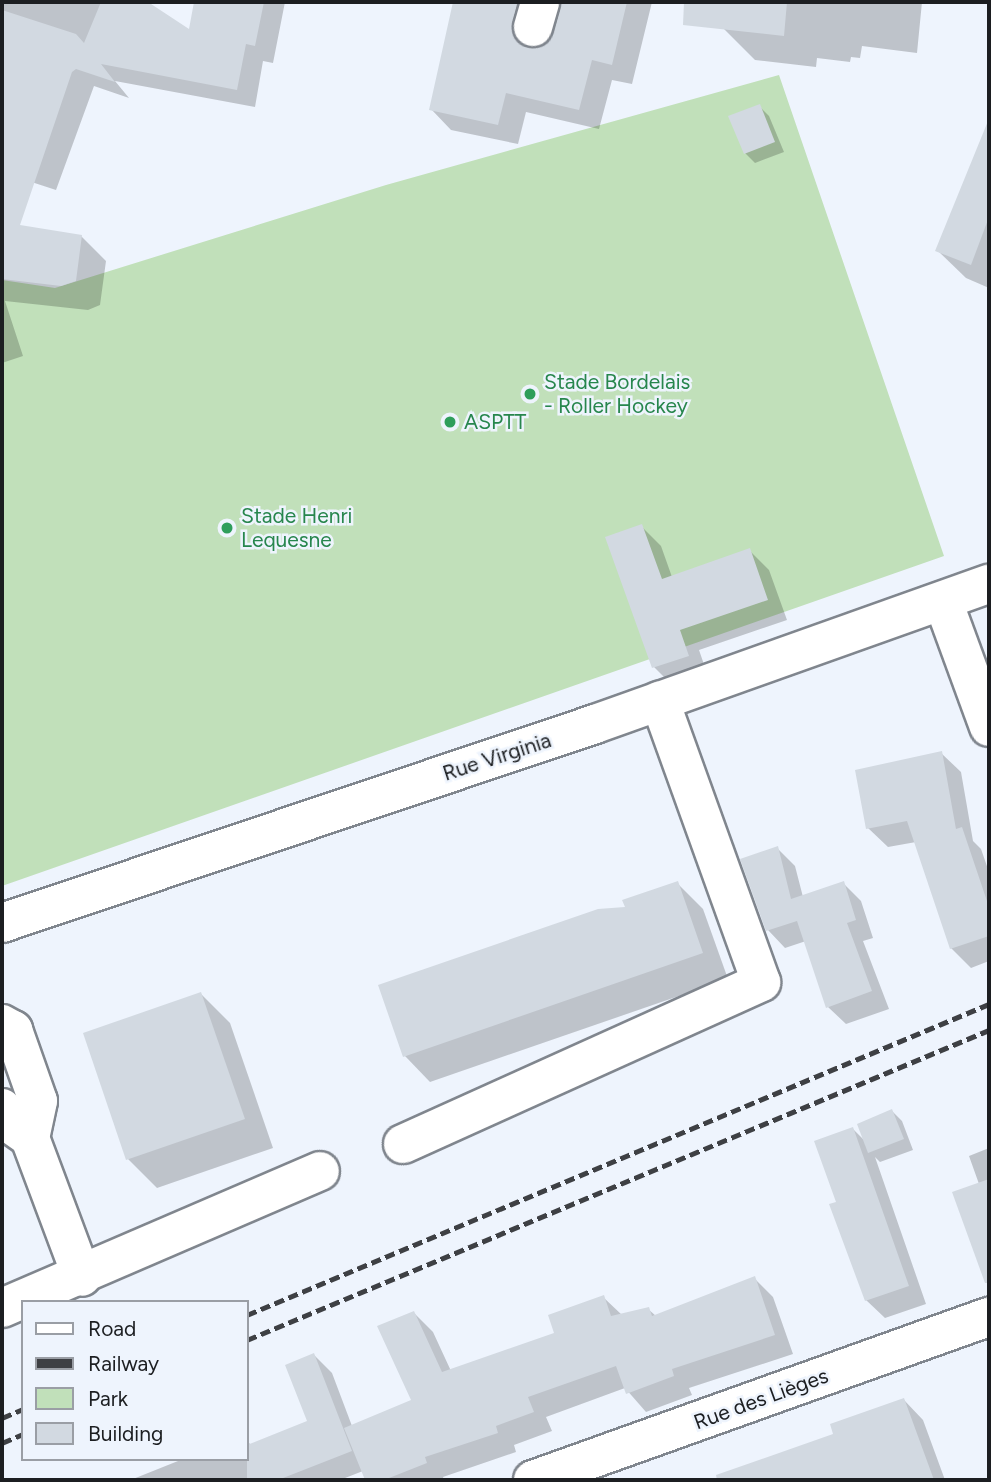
<!DOCTYPE html>
<meta charset="utf-8">
<style>
body{margin:0}
#map{position:relative;width:991px;height:1482px;overflow:hidden;background:#eef4fd;font-family:Figtree,sans-serif}
div>[style]{position:absolute}
.green>*{inset:0;background:#c1e0ba}
.shadow>*{inset:0;background:#0003}
.building>*{inset:0;background:#d2d9e1}
.roads{filter:drop-shadow(2px 0 #80868e) drop-shadow(-2px 0 #80868e) drop-shadow(0 2px #80868e) drop-shadow(0 -2px #80868e)}
.minor>*{height:38px;margin:-19px;padding:0 19px;transform-origin:19px;border-radius:19px;background:#fff}
.rail>*{height:5px;margin-top:-2.5px;transform-origin:0;background:repeating-linear-gradient(90deg,#3e4044 0 10px,transparent 0 15px)}
.dots>*{width:19px;height:19px;translate:-50% -50%;box-sizing:border-box;border:4px solid #eef4fd;border-radius:50%}
span{translate:-50% -50%;white-space:nowrap;text-align:center;line-height:1.15;-webkit-text-stroke:5px #eef4fd;paint-order:stroke}
.leisure-label{font-size:21px;color:#27864d}
.left{translate:0 -50%;text-align:left}
.street-label{font-size:21px;color:#1c1e21}
.frame{position:absolute;inset:0;border:4px solid #1c1e21;pointer-events:none}
.legend{position:absolute;left:21px;top:1300px;width:228px;height:161px;box-sizing:border-box;background:#eef4fd;border:2px solid #9a9ea5;margin:0;padding:9px 12px;list-style:none;font-size:21px;color:#1c1e21}
.legend li{display:flex;align-items:center;gap:14px;height:35px}
.legend b{width:35px;border:2px solid #9a9ea5}
</style>
<div id="map">
<div class="green">
<div style="clip-path:polygon(779px 75px,944px 556px,2px 886px,2px 280px,55px 288px,386px 185px)"></div>
</div>
<div class="shadow">
<div style="clip-path:polygon(2px 2px,145px 2px,190px 32px,196px 2px,285px 2px,273px 63px,263px 61px,255px 107px,115px 81px,129px 98px,94px 86px,56px 190px,13px 176px,2px 164px)"></div>
<div style="clip-path:polygon(455px 2px,554px 2px,531px 43px,533px 49px,550px 44px,561px 2px,652px 2px,632px 84px,612px 80px,599px 129px,526px 112px,518px 144px,451px 130px,431px 109px)"></div>
<div style="clip-path:polygon(725px 2px,922px 2px,917px 53px,862px 46px,860px 58px,851px 57px,850px 62px,817px 58px,816px 67px,755px 60px,722px 27px)"></div>
<div style="clip-path:polygon(759px 106px,769px 116px,784px 152px,755px 163px,745px 153px)"></div>
<div style="clip-path:polygon(979px 147px,989px 151px,989px 288px,966px 278px,937px 250px)"></div>
<div style="clip-path:polygon(2px 227px,81px 236px,106px 261px,100px 305px,88px 310px,5px 301px,23px 356px,2px 363px)"></div>
<div style="clip-path:polygon(641px 526px,661px 546px,672px 577px,749px 550px,769px 570px,787px 620px,699px 650px,708px 676px,674px 687px,654px 667px,608px 538px)"></div>
<div style="clip-path:polygon(941px 753px,961px 772px,973px 841px,981px 849px,989px 872px,989px 961px,971px 968px,951px 948px,916px 842px,888px 847px,868px 828px)"></div>
<div style="clip-path:polygon(777px 848px,795px 866px,803px 897px,843px 883px,861px 901px,873px 938px,863px 941px,889px 1009px,846px 1024px,828px 1007px,806px 941px,785px 948px,768px 930px)"></div>
<div style="clip-path:polygon(677px 883px,703px 909px,728px 979px,430px 1082px,405px 1056px,627px 909px)"></div>
<div style="clip-path:polygon(201px 994px,230px 1023px,273px 1148px,157px 1188px,128px 1159px,85px 1034px)"></div>
<div style="clip-path:polygon(892px 1111px,902px 1121px,913px 1150px,880px 1162px,875px 1157px,926px 1304px,885px 1318px,866px 1300px,838px 1203px,853px 1129px,866px 1142px)"></div>
<div style="clip-path:polygon(989px 1148px,989px 1250px,986px 1251px,979px 1184px,969px 1156px)"></div>
<div style="clip-path:polygon(754px 1278px,773px 1297px,793px 1354px,689px 1388px,692px 1395px,646px 1412px,625px 1388px,546px 1417px,552px 1431px,514px 1445px,516px 1452px,443px 1477px,444px 1480px,367px 1480px,363px 1471px,340px 1480px,133px 1479px,183px 1459px,247px 1459px,247px 1441px,251px 1445px,310px 1422px,314px 1355px,332px 1373px,352px 1426px,413px 1401px,414px 1313px,433px 1332px,451px 1371px,557px 1334px,603px 1297px,622px 1315px,648px 1309px,656px 1316px)"></div>
<div style="clip-path:polygon(904px 1400px,923px 1420px,945px 1480px,712px 1480px,836px 1435px)"></div>
</div>
<div class="building">
<div style="clip-path:polygon(101px 2px,148px 2px,189px 29px,194px 2px,264px 2px,255px 46px,246px 44px,237px 90px,101px 64px,115px 82px,76px 69px,72px 72px,20px 225px,82px 235px,76px 281px,61px 286px,2px 279px,2px 10px,76px 34px,84px 43px)"></div>
<div style="clip-path:polygon(453px 2px,517px 2px,512px 33px,518px 43px,538px 48px,554px 34px,561px 2px,627px 2px,612px 65px,592px 60px,579px 110px,506px 93px,498px 125px,429px 110px)"></div>
<div style="clip-path:polygon(684px 2px,787px 2px,784px 36px,683px 25px)"></div>
<div style="clip-path:polygon(760px 104px,775px 142px,744px 154px,728px 116px)"></div>
<div style="clip-path:polygon(988px 121px,989px 217px,971px 265px,935px 251px)"></div>
<div style="clip-path:polygon(642px 524px,662px 579px,750px 548px,768px 600px,680px 630px,689px 656px,652px 668px,605px 537px)"></div>
<div style="clip-path:polygon(942px 751px,956px 829px,962px 827px,989px 907px,989px 936px,950px 949px,907px 821px,866px 829px,855px 770px)"></div>
<div style="clip-path:polygon(778px 846px,791px 899px,844px 881px,856px 920px,847px 923px,872px 991px,826px 1008px,797px 921px,766px 931px,740px 859px)"></div>
<div style="clip-path:polygon(678px 881px,703px 953px,403px 1057px,378px 985px,598px 909px,625px 907px,622px 900px)"></div>
<div style="clip-path:polygon(201px 992px,245px 1119px,126px 1160px,83px 1033px)"></div>
<div style="clip-path:polygon(892px 1109px,904px 1139px,868px 1153px,857px 1124px)"></div>
<div style="clip-path:polygon(853px 1127px,909px 1286px,865px 1301px,829px 1204px,836px 1202px,814px 1141px)"></div>
<div style="clip-path:polygon(989px 1179px,989px 1283px,985px 1283px,952px 1192px)"></div>
<div style="clip-path:polygon(755px 1276px,775px 1335px,672px 1369px,674px 1376px,626px 1394px,616px 1366px,528px 1397px,534px 1412px,496px 1426px,498px 1433px,425px 1457px,427px 1463px,384px 1480px,365px 1480px,344px 1428px,411px 1400px,377px 1326px,414px 1311px,442px 1372px,554px 1333px,548px 1315px,604px 1295px,611px 1316px,649px 1307px,652px 1316px)"></div>
<div style="clip-path:polygon(314px 1353px,352px 1451px,278px 1480px,247px 1480px,247px 1445px,307px 1421px,285px 1365px)"></div>
<div style="clip-path:polygon(904px 1398px,934px 1480px,717px 1480px,716px 1475px,833px 1434px,830px 1424px)"></div>
</div>
<div class="roads">
<div class="minor">
<div style="left:533px;top:27px;width:26px;rotate:-74deg"></div>
<div style="left:943px;top:601px;width:134px;rotate:69.9deg"></div>
<div style="left:2px;top:923px;width:625px;rotate:-18.55deg"></div>
<div style="left:595px;top:724px;width:418px;rotate:-19.6deg"></div>
<div style="left:2px;top:1024px;width:13px;rotate:29deg"></div>
<div style="left:13px;top:1030px;width:75px;rotate:70.6deg"></div>
<div style="left:38px;top:1101px;width:38px;rotate:102deg"></div>
<div style="left:2px;top:1108px;width:14px;rotate:73deg"></div>
<div style="left:6px;top:1121px;width:29px;rotate:35deg"></div>
<div style="left:30px;top:1138px;width:148px;rotate:69.5deg"></div>
<div style="left:403px;top:1144px;width:393px;rotate:-24.3deg"></div>
<div style="left:761px;top:982px;width:299px;rotate:-109.8deg"></div>
<div style="left:2px;top:1308px;width:346px;rotate:-23.3deg"></div>
<div style="left:533px;top:1480px;width:484px;rotate:-19.7deg"></div>
</div>
</div>
<div class="rail">
<div style="left:247px;top:1315px;width:805px;rotate:-22.74deg"></div>
<div style="left:247px;top:1340px;width:804px;rotate:-22.67deg"></div>
<div style="left:2px;top:1418px;width:23px;rotate:-23deg"></div>
<div style="left:2px;top:1443px;width:23px;rotate:-23deg"></div>
</div>
<div class="dots">
<div style="left:530px;top:394px;background:#2e9e5b"></div>
<div style="left:450px;top:422px;background:#2e9e5b"></div>
<div style="left:227px;top:528px;background:#2e9e5b"></div>
</div>
<div class="leisure-label">
<span class="left" style="left:544px;top:394px">Stade Bordelais<br>- Roller Hockey</span>
<span class="left" style="left:464px;top:422px">ASPTT</span>
<span class="left" style="left:241px;top:528px">Stade Henri<br>Lequesne</span>
</div>
<div class="street-label">
<span style="left:497px;top:757px;rotate:-18deg">Rue Virginia</span>
<span style="left:761px;top:1399px;rotate:-20deg">Rue des Lièges</span>
</div>
<div class="frame"></div>
<ul class="legend">
<li><b style="height:9px;background:#fff"></b>Road</li>
<li><b style="height:9px;background:#3e4044"></b>Railway</li>
<li><b style="height:19px;background:#c1e0ba"></b>Park</li>
<li><b style="height:19px;background:#d2d9e1"></b>Building</li>
</ul>
</div>
